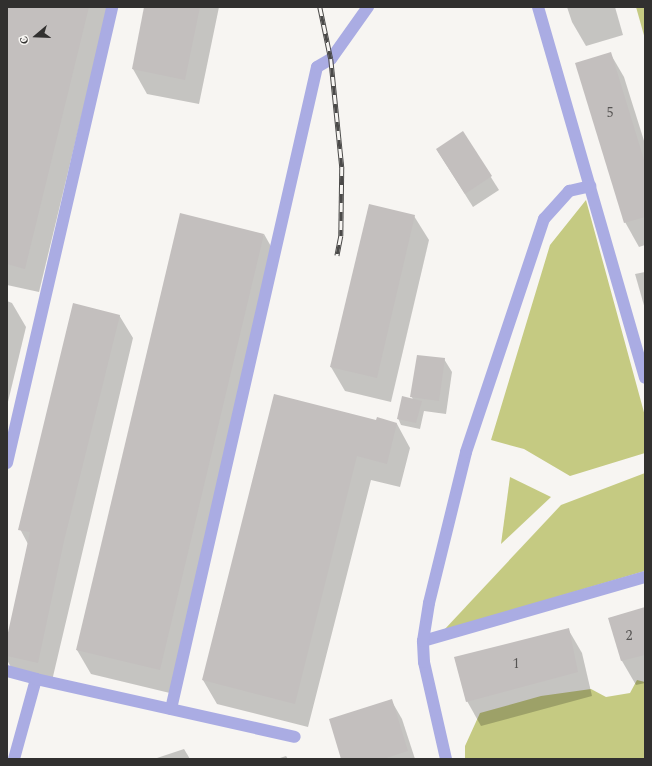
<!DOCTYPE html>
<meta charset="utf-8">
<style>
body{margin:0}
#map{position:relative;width:652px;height:766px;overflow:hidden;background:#f7f5f2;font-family:Spectral,serif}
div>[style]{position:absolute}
.green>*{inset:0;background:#c5ca82}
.shadow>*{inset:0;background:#0003}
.building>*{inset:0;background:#c3bfbe}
.minor>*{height:12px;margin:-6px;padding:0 6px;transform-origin:6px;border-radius:6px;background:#aaace3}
.rail>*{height:4.5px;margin-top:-2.25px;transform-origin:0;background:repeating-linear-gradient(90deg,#f7f5f2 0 9px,#4b4a49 0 18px);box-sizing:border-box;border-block:1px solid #4b4a49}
span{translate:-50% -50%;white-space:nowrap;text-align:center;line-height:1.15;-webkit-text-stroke:3px #f7f5f2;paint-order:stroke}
.number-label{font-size:14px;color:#565453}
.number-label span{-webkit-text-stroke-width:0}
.frame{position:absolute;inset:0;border:8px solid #31302f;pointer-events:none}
.north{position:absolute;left:16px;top:16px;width:40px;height:40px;-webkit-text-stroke:3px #f7f5f2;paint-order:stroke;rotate:251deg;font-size:11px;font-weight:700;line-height:16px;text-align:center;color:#31302f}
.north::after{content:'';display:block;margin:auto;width:14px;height:18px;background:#31302f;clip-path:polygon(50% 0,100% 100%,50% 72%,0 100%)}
</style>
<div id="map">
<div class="green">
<div style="clip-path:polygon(636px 7px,645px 7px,645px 39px)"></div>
<div style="clip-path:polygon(586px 200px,645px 416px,645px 453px,570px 476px,524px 449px,491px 440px,550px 245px)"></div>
<div style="clip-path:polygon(645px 473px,645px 571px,444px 630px,561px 505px)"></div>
<div style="clip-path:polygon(510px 477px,551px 497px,501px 544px)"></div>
<div style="clip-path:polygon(637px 680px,645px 682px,645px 759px,465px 759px,465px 746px,480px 713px,541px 696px,591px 689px,606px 697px,630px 693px)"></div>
</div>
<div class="shadow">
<div style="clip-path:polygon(7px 7px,108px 7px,39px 292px,7px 285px)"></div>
<div style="clip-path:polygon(145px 7px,219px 7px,199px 104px,147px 94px,133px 69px)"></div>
<div style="clip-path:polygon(567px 7px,615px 7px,623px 35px,586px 46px,572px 22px)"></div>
<div style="clip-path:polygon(610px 53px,624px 77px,645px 144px,645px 245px,639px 247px,625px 222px)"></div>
<div style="clip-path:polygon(463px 133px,499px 190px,473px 207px,437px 150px)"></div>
<div style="clip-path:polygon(414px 216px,429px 240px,391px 402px,345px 391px,331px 367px)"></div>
<div style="clip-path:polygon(264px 234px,278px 259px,174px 694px,91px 674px,77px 650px)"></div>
<div style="clip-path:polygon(645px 272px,645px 309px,635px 274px)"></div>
<div style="clip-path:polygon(7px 301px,12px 303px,26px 327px,7px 406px)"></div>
<div style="clip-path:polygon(119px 315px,133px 338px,51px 685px,17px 678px,7px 660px,7px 642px,28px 544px,20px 529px)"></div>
<div style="clip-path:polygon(444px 359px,452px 372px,446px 414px,424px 411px,420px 429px,401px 425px,398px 418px,413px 400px,412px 397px)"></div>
<div style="clip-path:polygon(377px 421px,397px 424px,410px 448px,400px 487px,371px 480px,308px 727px,217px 704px,203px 680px)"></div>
<div style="clip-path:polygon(645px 608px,645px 683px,636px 685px,622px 661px,610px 618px)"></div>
<div style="clip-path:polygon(568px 629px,582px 653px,592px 696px,481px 726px,467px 701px)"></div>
<div style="clip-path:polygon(391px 700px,402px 719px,415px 759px,342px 759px)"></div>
<div style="clip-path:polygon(184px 749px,190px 759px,154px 759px)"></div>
<div style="clip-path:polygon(286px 756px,288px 759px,277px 759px)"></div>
</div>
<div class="building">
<div style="clip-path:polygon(7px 7px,89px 7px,25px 269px,7px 264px)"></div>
<div style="clip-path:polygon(144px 7px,200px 7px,185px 80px,132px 69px)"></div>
<div style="clip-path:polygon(611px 52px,645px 163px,645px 217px,624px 223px,575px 63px)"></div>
<div style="clip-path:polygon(463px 131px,492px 176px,465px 194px,436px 149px)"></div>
<div style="clip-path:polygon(369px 204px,415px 215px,377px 378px,330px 367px)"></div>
<div style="clip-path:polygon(180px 213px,264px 234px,160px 670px,76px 650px)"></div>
<div style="clip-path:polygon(73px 303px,120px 315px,64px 541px,38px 663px,7px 656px,7px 637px,30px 532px,18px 530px)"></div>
<div style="clip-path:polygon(417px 355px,445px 358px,439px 401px,410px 397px)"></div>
<div style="clip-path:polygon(274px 394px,376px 420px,377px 417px,397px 423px,387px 464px,357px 456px,295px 704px,202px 680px)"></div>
<div style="clip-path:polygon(402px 396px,422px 401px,416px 423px,397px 419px)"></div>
<div style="clip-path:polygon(645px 607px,645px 655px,621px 661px,608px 618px)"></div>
<div style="clip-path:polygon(569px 628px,578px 672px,466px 702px,454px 657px)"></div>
<div style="clip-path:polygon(392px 699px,408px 751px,383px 759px,341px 759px,329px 719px)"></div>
</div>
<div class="minor">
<div style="left:538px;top:7px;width:386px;rotate:73.9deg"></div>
<div style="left:7px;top:463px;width:468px;rotate:-77deg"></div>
<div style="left:423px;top:641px;width:231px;rotate:-16.1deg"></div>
<div style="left:7px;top:671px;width:30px;rotate:15deg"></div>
<div style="left:171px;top:709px;width:658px;rotate:-77.19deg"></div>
<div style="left:317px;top:67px;width:16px;rotate:-30deg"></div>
<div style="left:331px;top:59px;width:64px;rotate:-54.6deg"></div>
<div style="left:14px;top:759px;width:83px;rotate:-74.6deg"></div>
<div style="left:36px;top:679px;width:265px;rotate:12.6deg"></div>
<div style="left:446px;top:759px;width:99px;rotate:-102.8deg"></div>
<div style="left:424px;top:662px;width:21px;rotate:-93deg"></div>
<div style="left:423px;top:641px;width:38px;rotate:-81deg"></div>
<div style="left:429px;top:603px;width:155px;rotate:-76.2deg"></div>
<div style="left:466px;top:452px;width:246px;rotate:-71.5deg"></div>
<div style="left:544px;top:219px;width:38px;rotate:-48deg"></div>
<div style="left:569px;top:191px;width:22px;rotate:-13deg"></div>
</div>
<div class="rail">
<div style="left:320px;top:7px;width:53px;rotate:78.1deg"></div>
<div style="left:331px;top:59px;width:109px;rotate:84.2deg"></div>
<div style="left:342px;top:167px;width:69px;rotate:90.8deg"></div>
<div style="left:341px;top:236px;width:20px;rotate:101deg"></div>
</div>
<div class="number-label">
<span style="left:610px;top:113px">5</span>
<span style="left:629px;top:636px">2</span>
<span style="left:516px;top:664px">1</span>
</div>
<div class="frame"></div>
<div class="north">С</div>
</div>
